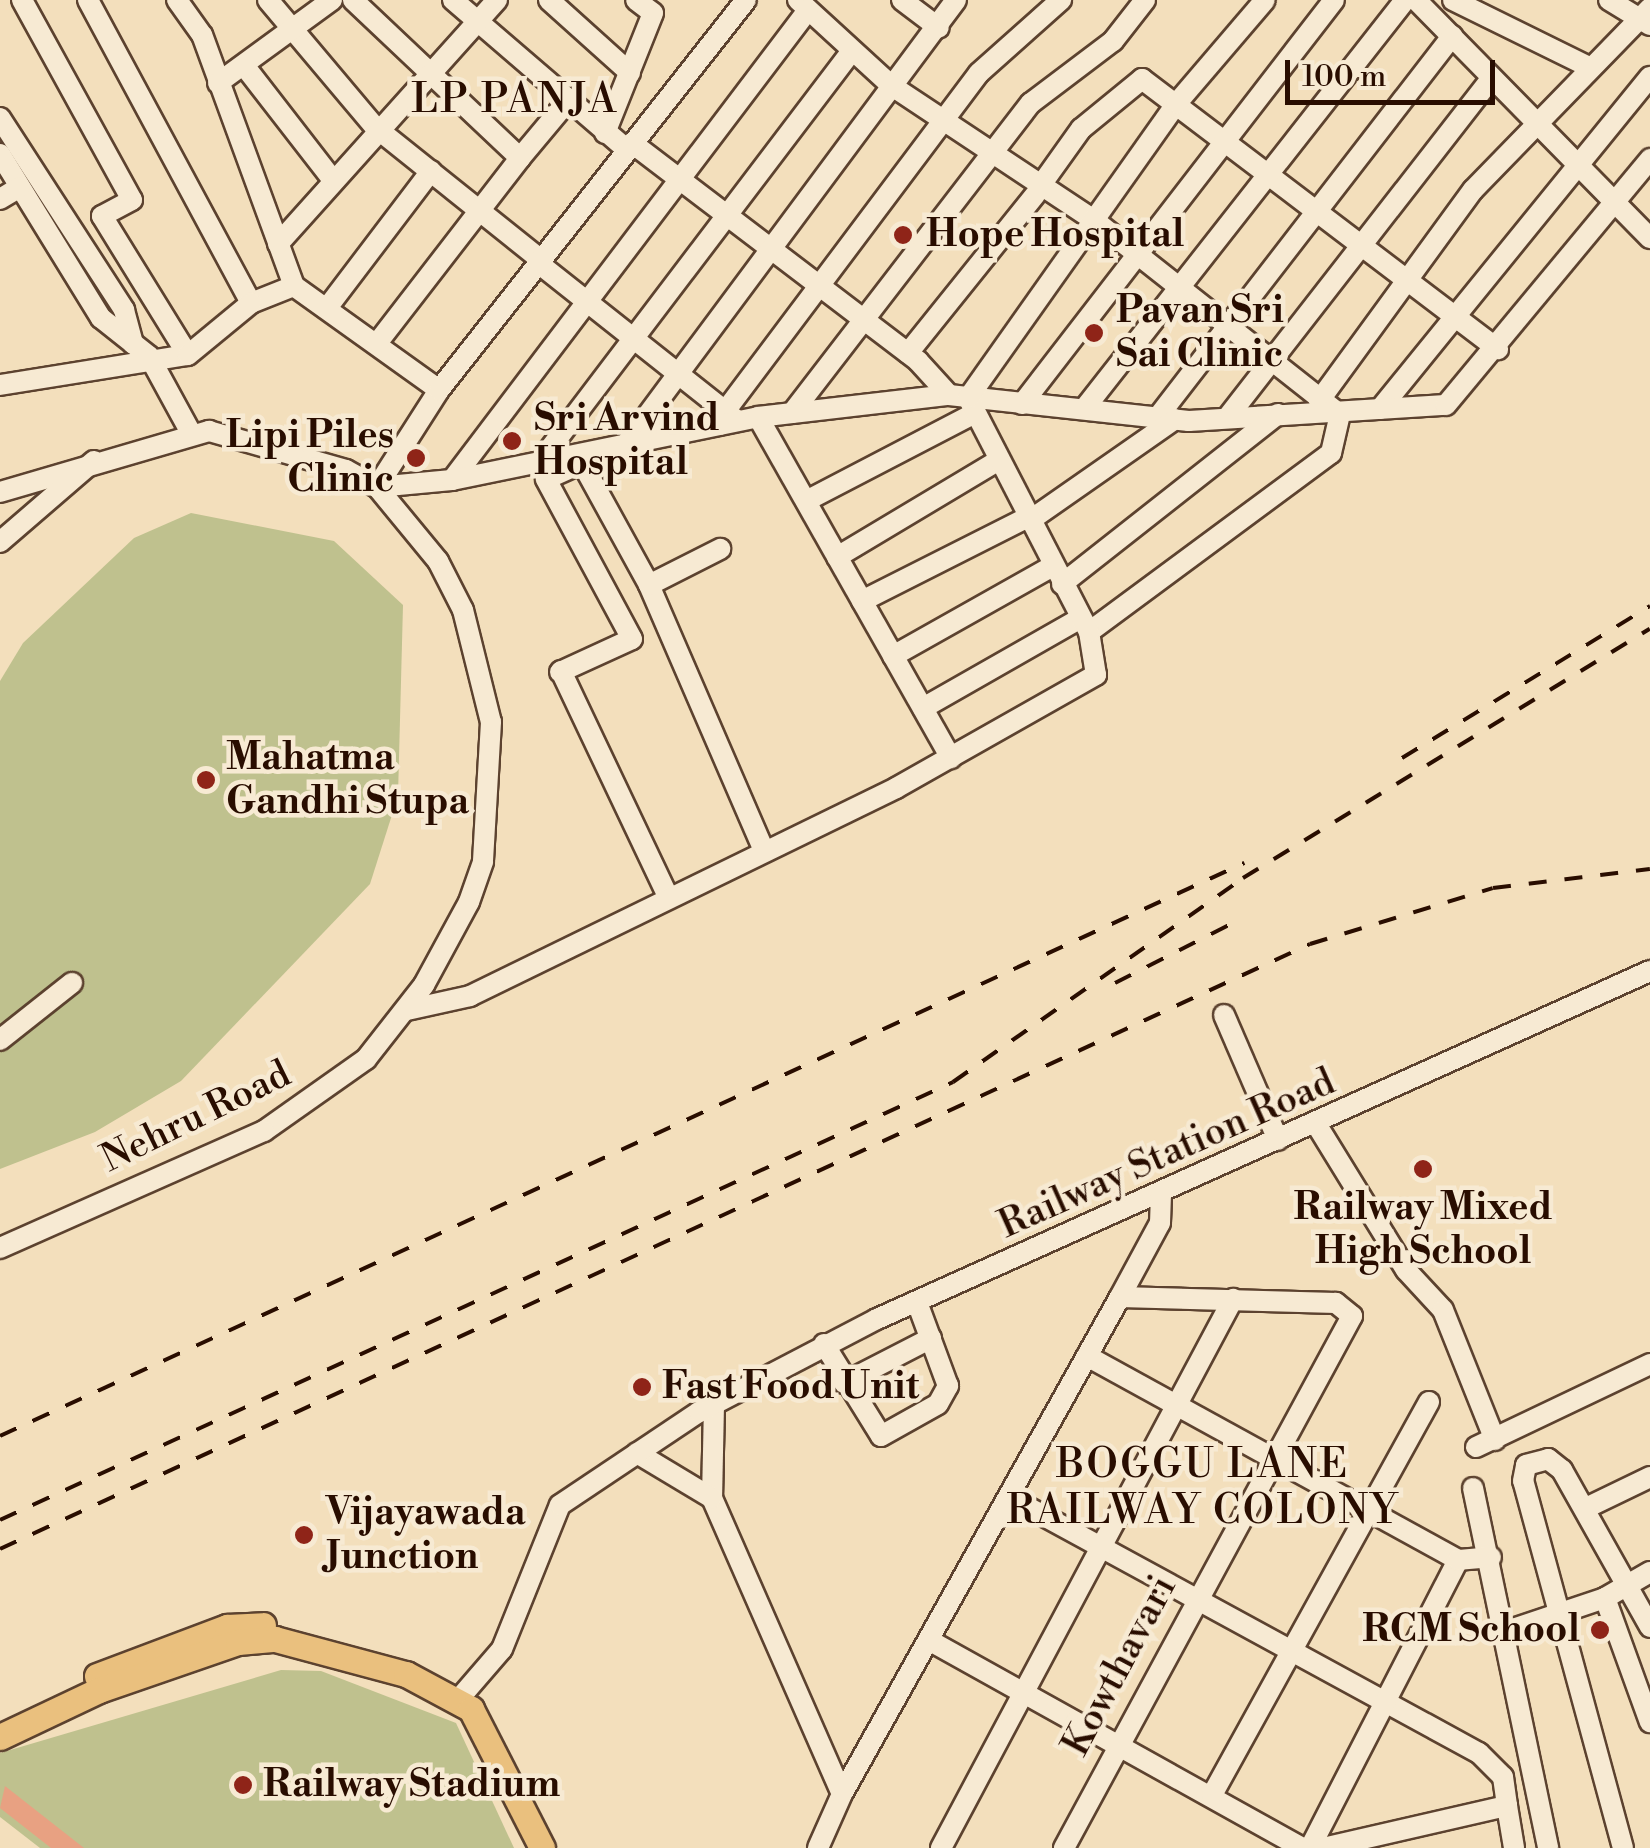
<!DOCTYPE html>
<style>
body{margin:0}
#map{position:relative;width:1650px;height:1848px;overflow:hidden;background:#f3dfbc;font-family:"Libre Bodoni",serif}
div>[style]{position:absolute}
.green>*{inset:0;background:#bfc18e}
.building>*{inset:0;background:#e8a182}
.roads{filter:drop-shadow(2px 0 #5c422f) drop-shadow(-2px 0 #5c422f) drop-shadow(0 2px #5c422f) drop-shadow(0 -2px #5c422f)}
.minor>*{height:20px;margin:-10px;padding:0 10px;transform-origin:10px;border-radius:10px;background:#f7ead3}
.major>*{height:25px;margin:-12.5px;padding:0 12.5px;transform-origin:12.5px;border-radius:12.5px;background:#eac07e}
.rail>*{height:4px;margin-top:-2px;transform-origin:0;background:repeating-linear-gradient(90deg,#290d00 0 18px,transparent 0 36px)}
.dots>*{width:28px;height:28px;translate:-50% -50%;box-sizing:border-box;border:5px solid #f7ead3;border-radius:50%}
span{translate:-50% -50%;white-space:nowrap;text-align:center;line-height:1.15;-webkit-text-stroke:9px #f7ead3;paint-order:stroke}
.poi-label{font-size:38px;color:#290d00;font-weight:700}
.left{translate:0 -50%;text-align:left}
.right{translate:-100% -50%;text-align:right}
.street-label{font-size:38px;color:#290d00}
.neighbourhood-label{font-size:40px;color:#290d00;letter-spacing:2.5px}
.scale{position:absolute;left:1285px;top:60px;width:210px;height:45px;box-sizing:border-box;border:5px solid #290d00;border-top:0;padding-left:12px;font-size:30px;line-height:35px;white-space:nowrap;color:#290d00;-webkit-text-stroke:8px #f7ead3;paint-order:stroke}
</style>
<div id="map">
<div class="green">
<div style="clip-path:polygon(191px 513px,334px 541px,403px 605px,398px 796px,370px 884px,181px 1081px,95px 1132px,0 1169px,0 681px,23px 643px,134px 538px)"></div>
<div style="clip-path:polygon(281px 1670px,321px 1671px,456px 1723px,514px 1848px,40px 1848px,0 1817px,0 1753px)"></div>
</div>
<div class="building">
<div style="clip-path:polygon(5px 1786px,84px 1848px,51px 1848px,0 1808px)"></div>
</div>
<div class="roads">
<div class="minor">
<div style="left:22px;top:0;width:228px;rotate:61.2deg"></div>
<div style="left:132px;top:200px;width:34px;rotate:152deg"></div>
<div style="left:102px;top:216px;width:163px;rotate:58.3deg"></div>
<div style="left:88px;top:0;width:344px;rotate:61.7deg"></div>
<div style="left:251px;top:303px;width:46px;rotate:-21.6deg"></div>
<div style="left:294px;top:286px;width:267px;rotate:-110.1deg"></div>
<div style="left:202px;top:35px;width:43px;rotate:-125.5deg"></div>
<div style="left:268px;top:0;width:166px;rotate:49.9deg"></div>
<div style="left:375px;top:127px;width:211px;rotate:38.7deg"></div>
<div style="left:353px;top:0;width:230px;rotate:43.4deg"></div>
<div style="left:520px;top:158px;width:72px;rotate:-50.1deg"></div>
<div style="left:453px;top:0;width:228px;rotate:40.7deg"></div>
<div style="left:549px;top:0;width:109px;rotate:42deg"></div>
<div style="left:798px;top:0;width:127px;rotate:42.5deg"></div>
<div style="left:892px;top:86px;width:242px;rotate:33.6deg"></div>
<div style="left:1094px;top:220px;width:313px;rotate:38.3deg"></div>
<div style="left:1340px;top:414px;width:40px;rotate:103deg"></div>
<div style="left:1331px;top:453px;width:301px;rotate:143.5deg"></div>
<div style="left:902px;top:0;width:46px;rotate:37.1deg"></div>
<div style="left:1416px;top:0;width:334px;rotate:45.5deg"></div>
<div style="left:1453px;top:0;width:152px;rotate:26.2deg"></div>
<div style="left:1609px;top:0;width:48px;rotate:31.4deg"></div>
<div style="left:246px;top:68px;width:140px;rotate:52.2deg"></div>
<div style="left:218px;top:83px;width:141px;rotate:-36.1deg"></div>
<div style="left:0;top:118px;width:229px;rotate:57.1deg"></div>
<div style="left:124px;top:310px;width:35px;rotate:75deg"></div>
<div style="left:605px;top:133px;width:129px;rotate:-68.2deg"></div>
<div style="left:653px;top:13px;width:21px;rotate:-143deg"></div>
<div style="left:632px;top:143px;width:360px;rotate:37.3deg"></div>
<div style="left:918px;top:361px;width:46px;rotate:47.6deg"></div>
<div style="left:0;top:154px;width:193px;rotate:58.4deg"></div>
<div style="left:101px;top:318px;width:61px;rotate:38.4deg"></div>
<div style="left:149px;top:356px;width:88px;rotate:61.4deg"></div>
<div style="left:1041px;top:185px;width:69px;rotate:-54.5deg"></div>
<div style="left:1081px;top:129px;width:79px;rotate:-39.3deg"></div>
<div style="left:1142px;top:79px;width:447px;rotate:37.2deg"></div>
<div style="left:0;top:199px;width:23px;rotate:-31deg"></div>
<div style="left:278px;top:244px;width:328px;rotate:-48.1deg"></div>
<div style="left:537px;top:262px;width:253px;rotate:38.4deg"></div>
<div style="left:294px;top:286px;width:178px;rotate:35.6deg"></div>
<div style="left:327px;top:308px;width:172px;rotate:-52.8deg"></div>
<div style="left:378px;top:342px;width:232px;rotate:-52.3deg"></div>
<div style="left:908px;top:353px;width:203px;rotate:-51.2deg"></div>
<div style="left:0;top:385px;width:190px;rotate:-9.1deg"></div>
<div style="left:188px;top:355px;width:82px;rotate:-39.5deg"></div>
<div style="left:1319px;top:401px;width:261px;rotate:-53.9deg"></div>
<div style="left:1473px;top:190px;width:254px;rotate:-45.8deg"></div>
<div style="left:1022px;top:404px;width:510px;rotate:-52.32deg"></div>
<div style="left:1084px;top:409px;width:520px;rotate:-51.87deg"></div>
<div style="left:1380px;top:409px;width:428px;rotate:-50.9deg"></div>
<div style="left:726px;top:410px;width:421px;rotate:-53.1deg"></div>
<div style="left:979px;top:73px;width:110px;rotate:-41.7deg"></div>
<div style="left:792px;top:413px;width:391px;rotate:-52.4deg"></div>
<div style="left:1031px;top:103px;width:103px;rotate:-37.1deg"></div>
<div style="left:1113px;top:41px;width:52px;rotate:-52deg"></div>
<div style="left:758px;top:417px;width:392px;rotate:60.5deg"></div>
<div style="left:1157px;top:418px;width:483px;rotate:-52.3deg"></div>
<div style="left:1227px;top:418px;width:430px;rotate:-52.1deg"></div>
<div style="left:629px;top:440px;width:548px;rotate:-53.38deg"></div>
<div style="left:545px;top:455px;width:506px;rotate:-52.79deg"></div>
<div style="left:452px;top:480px;width:590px;rotate:-52.86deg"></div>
<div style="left:377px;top:487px;width:75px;rotate:-5.3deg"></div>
<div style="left:452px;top:480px;width:312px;rotate:-11.6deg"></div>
<div style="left:758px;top:417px;width:192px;rotate:-6.6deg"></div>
<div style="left:949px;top:395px;width:241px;rotate:6.2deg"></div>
<div style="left:1189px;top:421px;width:257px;rotate:-3.6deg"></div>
<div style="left:1446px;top:405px;width:320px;rotate:-50.3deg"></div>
<div style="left:377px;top:487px;width:115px;rotate:-57.4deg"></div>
<div style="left:439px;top:390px;width:496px;rotate:-51.8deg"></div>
<div style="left:0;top:492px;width:218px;rotate:-16.3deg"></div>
<div style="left:209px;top:431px;width:142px;rotate:15.9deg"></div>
<div style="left:346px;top:470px;width:35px;rotate:29deg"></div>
<div style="left:377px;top:487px;width:96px;rotate:50.5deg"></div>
<div style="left:438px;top:561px;width:55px;rotate:63deg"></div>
<div style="left:463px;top:610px;width:115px;rotate:76deg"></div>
<div style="left:491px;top:722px;width:140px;rotate:93.3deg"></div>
<div style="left:483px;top:862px;width:42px;rotate:109.3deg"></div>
<div style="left:469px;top:902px;width:94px;rotate:118.5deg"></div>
<div style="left:424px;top:985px;width:94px;rotate:128.1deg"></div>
<div style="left:366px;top:1059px;width:125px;rotate:144.8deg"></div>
<div style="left:264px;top:1131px;width:289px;rotate:156.1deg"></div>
<div style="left:806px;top:501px;width:186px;rotate:-27.5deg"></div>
<div style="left:1029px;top:521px;width:178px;rotate:-34.9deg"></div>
<div style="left:0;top:542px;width:124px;rotate:-40.8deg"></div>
<div style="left:837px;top:557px;width:185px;rotate:-30.9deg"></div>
<div style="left:1062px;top:584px;width:275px;rotate:-38.2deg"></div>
<div style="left:649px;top:585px;width:288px;rotate:66.6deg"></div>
<div style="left:862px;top:601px;width:186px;rotate:-26.8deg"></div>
<div style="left:893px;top:656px;width:184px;rotate:-29.4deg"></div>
<div style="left:561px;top:671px;width:249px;rotate:64.6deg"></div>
<div style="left:560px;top:672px;width:79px;rotate:-24.6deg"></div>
<div style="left:632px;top:639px;width:182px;rotate:-118.3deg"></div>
<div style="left:546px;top:479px;width:39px;rotate:-24deg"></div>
<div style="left:582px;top:463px;width:139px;rotate:61.2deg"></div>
<div style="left:649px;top:585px;width:80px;rotate:-26.9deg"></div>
<div style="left:923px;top:708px;width:182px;rotate:-29.7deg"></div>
<div style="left:407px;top:1010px;width:65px;rotate:-12.5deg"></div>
<div style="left:470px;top:996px;width:474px;rotate:-26deg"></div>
<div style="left:896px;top:788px;width:230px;rotate:-29.5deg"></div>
<div style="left:1096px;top:675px;width:44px;rotate:-99.2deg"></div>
<div style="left:1089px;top:632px;width:263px;rotate:-117.3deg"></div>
<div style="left:968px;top:398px;width:362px;rotate:-54.7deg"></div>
<div style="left:1177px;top:103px;width:135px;rotate:-49.5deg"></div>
<div style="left:1224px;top:1015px;width:136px;rotate:66.6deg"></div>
<div style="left:0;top:1040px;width:92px;rotate:-38.4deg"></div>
<div style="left:1318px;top:1127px;width:168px;rotate:58.4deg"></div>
<div style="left:1406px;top:1270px;width:54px;rotate:47.2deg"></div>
<div style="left:1443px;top:1310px;width:140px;rotate:68.2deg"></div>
<div style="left:824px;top:1344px;width:108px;rotate:58.2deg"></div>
<div style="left:881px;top:1436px;width:65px;rotate:-29.3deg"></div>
<div style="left:938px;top:1404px;width:21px;rotate:-61deg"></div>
<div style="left:948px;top:1386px;width:90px;rotate:-110.3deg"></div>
<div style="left:1087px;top:1356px;width:423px;rotate:28.8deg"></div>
<div style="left:844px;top:1383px;width:98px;rotate:-27.3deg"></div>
<div style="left:714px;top:1404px;width:94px;rotate:91.2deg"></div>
<div style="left:712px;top:1498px;width:323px;rotate:66.3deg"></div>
<div style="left:842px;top:1794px;width:59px;rotate:114deg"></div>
<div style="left:1476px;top:1447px;width:193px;rotate:-25.5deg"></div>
<div style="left:637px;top:1453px;width:87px;rotate:31deg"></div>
<div style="left:1473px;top:1488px;width:368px;rotate:78.2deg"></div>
<div style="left:1009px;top:1497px;width:535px;rotate:28.58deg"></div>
<div style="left:1479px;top:1753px;width:34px;rotate:45deg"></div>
<div style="left:1503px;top:1777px;width:29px;rotate:82deg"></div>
<div style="left:1588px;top:1507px;width:69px;rotate:-25.8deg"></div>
<div style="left:1605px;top:1598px;width:132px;rotate:70.1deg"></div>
<div style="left:1507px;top:1631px;width:103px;rotate:-18.6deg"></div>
<div style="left:1605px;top:1598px;width:52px;rotate:-30deg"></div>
<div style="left:934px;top:1643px;width:421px;rotate:29.1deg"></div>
<div style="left:458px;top:1700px;width:67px;rotate:-49.2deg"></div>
<div style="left:502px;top:1649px;width:155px;rotate:-68.1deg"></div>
<div style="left:560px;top:1505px;width:167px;rotate:-33.8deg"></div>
<div style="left:699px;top:1412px;width:201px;rotate:-27.6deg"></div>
<div style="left:877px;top:1319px;width:848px;rotate:-24.24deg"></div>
<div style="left:842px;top:1794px;width:569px;rotate:-60.78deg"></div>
<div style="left:1120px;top:1297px;width:84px;rotate:-61.6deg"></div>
<div style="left:1160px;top:1223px;width:29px;rotate:-88deg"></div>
<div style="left:1212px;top:1795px;width:449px;rotate:-61.1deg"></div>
<div style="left:941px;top:1848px;width:622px;rotate:-61.99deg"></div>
<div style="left:1064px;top:1848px;width:605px;rotate:-61.57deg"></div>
<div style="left:1352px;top:1316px;width:21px;rotate:-141deg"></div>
<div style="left:1336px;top:1303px;width:216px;rotate:-178.4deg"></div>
<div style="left:1310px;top:1848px;width:324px;rotate:-62.8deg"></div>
<div style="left:1458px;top:1560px;width:33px;rotate:-5deg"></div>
<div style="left:1323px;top:1848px;width:189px;rotate:-12.9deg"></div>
<div style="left:1507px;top:1806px;width:43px;rotate:80.5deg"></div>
<div style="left:1623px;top:1848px;width:380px;rotate:-105.2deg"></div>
<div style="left:1523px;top:1481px;width:16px;rotate:-79deg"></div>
<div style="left:1526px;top:1465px;width:23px;rotate:-15deg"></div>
<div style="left:1548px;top:1459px;width:18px;rotate:38deg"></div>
<div style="left:1562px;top:1470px;width:180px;rotate:60.7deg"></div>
</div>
<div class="major">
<div style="left:97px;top:1676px;width:139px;rotate:-20.7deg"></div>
<div style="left:227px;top:1627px;width:36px;rotate:-3deg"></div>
<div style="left:0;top:1737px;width:110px;rotate:-25.4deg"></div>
<div style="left:99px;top:1690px;width:147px;rotate:-19.1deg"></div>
<div style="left:238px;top:1642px;width:37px;rotate:-5deg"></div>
<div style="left:275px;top:1639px;width:136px;rotate:15deg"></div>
<div style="left:406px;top:1674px;width:74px;rotate:28.3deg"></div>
<div style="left:471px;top:1709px;width:156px;rotate:62.9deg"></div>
</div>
</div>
<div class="rail">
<div style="left:1402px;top:758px;width:291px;rotate:-31.5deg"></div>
<div style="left:1115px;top:983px;width:130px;rotate:-27deg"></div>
<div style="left:0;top:1436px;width:1370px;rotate:-24.73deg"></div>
<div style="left:0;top:1520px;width:1049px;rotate:-24.68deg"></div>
<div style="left:953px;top:1082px;width:355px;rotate:-35.1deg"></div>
<div style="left:1243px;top:878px;width:477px;rotate:-31.5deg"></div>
<div style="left:0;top:1549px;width:1443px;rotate:-24.79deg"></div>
<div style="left:1310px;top:944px;width:191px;rotate:-17deg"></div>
<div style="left:1493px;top:888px;width:158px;rotate:-6.9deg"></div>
</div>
<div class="dots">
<div style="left:903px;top:235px;background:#8f2418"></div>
<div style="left:1094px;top:333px;background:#8f2418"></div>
<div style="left:512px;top:441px;background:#8f2418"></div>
<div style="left:416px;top:458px;background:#8f2418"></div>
<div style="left:206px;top:780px;background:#8f2418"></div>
<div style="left:1423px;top:1169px;background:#8f2418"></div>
<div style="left:642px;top:1387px;background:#8f2418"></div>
<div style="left:304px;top:1535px;background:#8f2418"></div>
<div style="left:1600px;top:1630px;background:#8f2418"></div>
<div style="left:243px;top:1785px;background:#8f2418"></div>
</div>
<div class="poi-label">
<span class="left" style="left:926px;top:235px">Hope Hospital</span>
<span class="left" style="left:1116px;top:333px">Pavan Sri<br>Sai Clinic</span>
<span class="left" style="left:534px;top:441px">Sri Arvind<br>Hospital</span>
<span class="right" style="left:394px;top:458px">Lipi Piles<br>Clinic</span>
<span class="left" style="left:226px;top:780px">Mahatma<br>Gandhi Stupa</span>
<span style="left:1423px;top:1230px">Railway Mixed<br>High School</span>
<span class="left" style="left:662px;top:1387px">Fast Food Unit</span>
<span class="left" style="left:326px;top:1535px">Vijayawada<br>Junction</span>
<span class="right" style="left:1580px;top:1630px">RCM School</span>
<span class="left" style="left:263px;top:1785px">Railway Stadium</span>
</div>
<div class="street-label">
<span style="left:196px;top:1117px;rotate:-26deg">Nehru Road</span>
<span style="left:1167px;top:1154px;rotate:-24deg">Railway Station Road</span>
<span style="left:1120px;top:1666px;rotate:-62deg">Kowthavari</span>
</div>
<div class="neighbourhood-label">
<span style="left:515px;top:100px">LP PANJA</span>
<span style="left:1203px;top:1488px">BOGGU LANE<br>RAILWAY COLONY</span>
</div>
<div class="scale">100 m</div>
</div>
